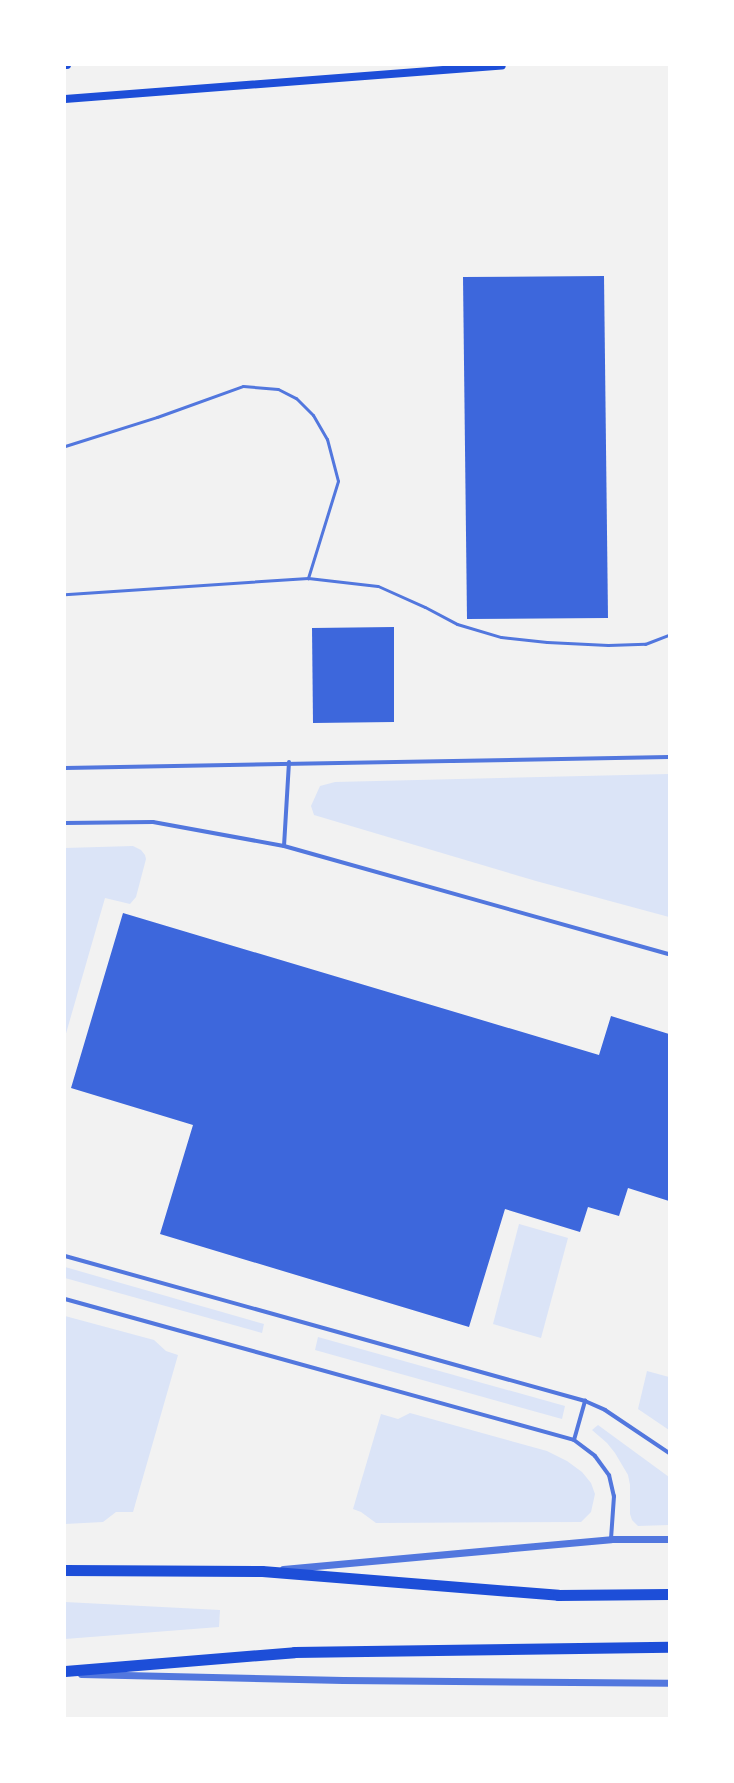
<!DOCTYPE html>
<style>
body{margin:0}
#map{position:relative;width:734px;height:1783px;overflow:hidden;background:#f2f2f2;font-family:"Fira Sans",sans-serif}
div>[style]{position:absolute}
.green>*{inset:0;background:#dbe4f7}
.building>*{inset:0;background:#3d67dc}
.service>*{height:3px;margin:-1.5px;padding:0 1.5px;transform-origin:1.5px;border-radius:1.5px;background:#5277de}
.minor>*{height:4px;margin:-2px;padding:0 2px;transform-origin:2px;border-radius:2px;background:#5277de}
.tertiary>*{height:7px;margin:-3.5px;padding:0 3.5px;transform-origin:3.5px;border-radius:3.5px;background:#5277de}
.secondary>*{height:8px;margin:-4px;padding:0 4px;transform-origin:4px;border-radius:4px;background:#1d4ed8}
.trunk>*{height:11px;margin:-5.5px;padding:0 5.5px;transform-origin:5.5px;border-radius:5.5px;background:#1d4ed8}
span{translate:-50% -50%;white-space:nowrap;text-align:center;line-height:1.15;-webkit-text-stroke:4px #fff;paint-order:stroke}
.frame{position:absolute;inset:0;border:66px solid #fff;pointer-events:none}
</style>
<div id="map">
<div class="green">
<div style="clip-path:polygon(669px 774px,669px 917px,536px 881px,314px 815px,311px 806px,320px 786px,335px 782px)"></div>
<div style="clip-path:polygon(133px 846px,141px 850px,145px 855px,146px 859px,136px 897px,130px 904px,105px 898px,65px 1037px,65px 848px)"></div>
<div style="clip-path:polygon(519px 1224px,568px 1238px,541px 1338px,493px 1324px)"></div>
<div style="clip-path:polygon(65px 1267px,264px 1324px,262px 1333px,65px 1278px)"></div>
<div style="clip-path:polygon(65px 1316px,154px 1340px,166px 1351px,178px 1355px,133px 1512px,116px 1512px,103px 1522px,65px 1524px)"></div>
<div style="clip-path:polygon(318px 1337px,565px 1406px,562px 1419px,315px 1350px)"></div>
<div style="clip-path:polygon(647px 1371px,669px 1377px,669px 1430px,638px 1409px)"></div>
<div style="clip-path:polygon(410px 1413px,547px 1451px,567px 1461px,582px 1472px,591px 1483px,595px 1494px,591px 1512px,581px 1522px,376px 1523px,361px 1512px,353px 1509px,381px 1414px,398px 1419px)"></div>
<div style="clip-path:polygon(598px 1425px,669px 1477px,669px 1525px,638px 1526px,632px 1520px,630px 1514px,630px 1485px,628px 1475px,615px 1453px,607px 1443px,592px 1430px)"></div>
<div style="clip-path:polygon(65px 1602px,220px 1610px,219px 1627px,65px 1639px)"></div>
</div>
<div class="building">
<div style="clip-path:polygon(604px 276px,608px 618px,467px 619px,463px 277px)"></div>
<div style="clip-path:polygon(394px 627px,394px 722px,313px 723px,312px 628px)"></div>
<div style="clip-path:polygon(123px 913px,599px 1055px,611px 1016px,669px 1034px,669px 1201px,628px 1188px,619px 1216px,588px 1207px,580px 1232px,505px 1209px,469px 1327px,160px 1234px,193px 1125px,71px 1088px)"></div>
</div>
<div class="service">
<div style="left:65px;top:446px;width:96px;rotate:-17.5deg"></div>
<div style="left:157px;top:417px;width:91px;rotate:-19.8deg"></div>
<div style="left:243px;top:386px;width:35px;rotate:5deg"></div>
<div style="left:278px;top:389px;width:20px;rotate:27deg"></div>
<div style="left:296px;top:398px;width:24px;rotate:45deg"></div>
<div style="left:313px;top:415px;width:28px;rotate:60deg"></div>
<div style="left:327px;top:439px;width:43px;rotate:75.3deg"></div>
<div style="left:338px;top:481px;width:102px;rotate:107.2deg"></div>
<div style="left:308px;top:578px;width:244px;rotate:176.2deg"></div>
<div style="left:308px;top:578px;width:70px;rotate:6.5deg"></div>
<div style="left:378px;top:586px;width:51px;rotate:24.1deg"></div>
<div style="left:425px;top:607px;width:36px;rotate:28deg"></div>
<div style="left:457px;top:624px;width:46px;rotate:16.5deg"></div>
<div style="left:501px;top:637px;width:46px;rotate:6.2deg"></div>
<div style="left:547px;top:642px;width:61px;rotate:2.8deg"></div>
<div style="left:608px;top:645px;width:37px;rotate:-2deg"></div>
<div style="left:645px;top:644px;width:26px;rotate:-21deg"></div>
</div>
<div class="minor">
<div style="left:289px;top:762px;width:84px;rotate:93.4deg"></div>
<div style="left:284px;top:846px;width:400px;rotate:15.7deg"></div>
<div style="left:65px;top:768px;width:604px;rotate:-1.04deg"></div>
<div style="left:65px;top:823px;width:88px;rotate:-0.7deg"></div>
<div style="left:153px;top:822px;width:133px;rotate:10.4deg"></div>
<div style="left:65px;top:1256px;width:540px;rotate:15.58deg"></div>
<div style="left:585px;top:1401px;width:22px;rotate:24deg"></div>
<div style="left:605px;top:1410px;width:77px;rotate:33.9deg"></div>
<div style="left:65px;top:1299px;width:528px;rotate:15.48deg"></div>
<div style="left:574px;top:1440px;width:26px;rotate:37deg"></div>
<div style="left:595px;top:1456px;width:24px;rotate:54deg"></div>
<div style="left:609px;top:1475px;width:22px;rotate:77deg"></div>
<div style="left:614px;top:1496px;width:43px;rotate:94deg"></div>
<div style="left:574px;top:1440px;width:41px;rotate:-74.2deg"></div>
</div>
<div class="tertiary">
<div style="left:283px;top:1569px;width:329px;rotate:-5.2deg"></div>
<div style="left:611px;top:1539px;width:58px"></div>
<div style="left:81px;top:1674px;width:262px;rotate:1.3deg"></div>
<div style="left:343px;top:1680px;width:326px;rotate:0.5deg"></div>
</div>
<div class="secondary">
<div style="left:65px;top:65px;width:2px"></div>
<div style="left:65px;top:99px;width:438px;rotate:-4.4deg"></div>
</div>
<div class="trunk">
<div style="left:65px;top:1570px;width:197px;rotate:0.3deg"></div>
<div style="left:262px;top:1571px;width:297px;rotate:4.6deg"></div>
<div style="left:558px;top:1595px;width:111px;rotate:-0.5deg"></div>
<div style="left:65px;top:1671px;width:230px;rotate:-4.7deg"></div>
<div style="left:294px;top:1652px;width:375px;rotate:-0.8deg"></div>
</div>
<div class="frame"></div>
</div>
